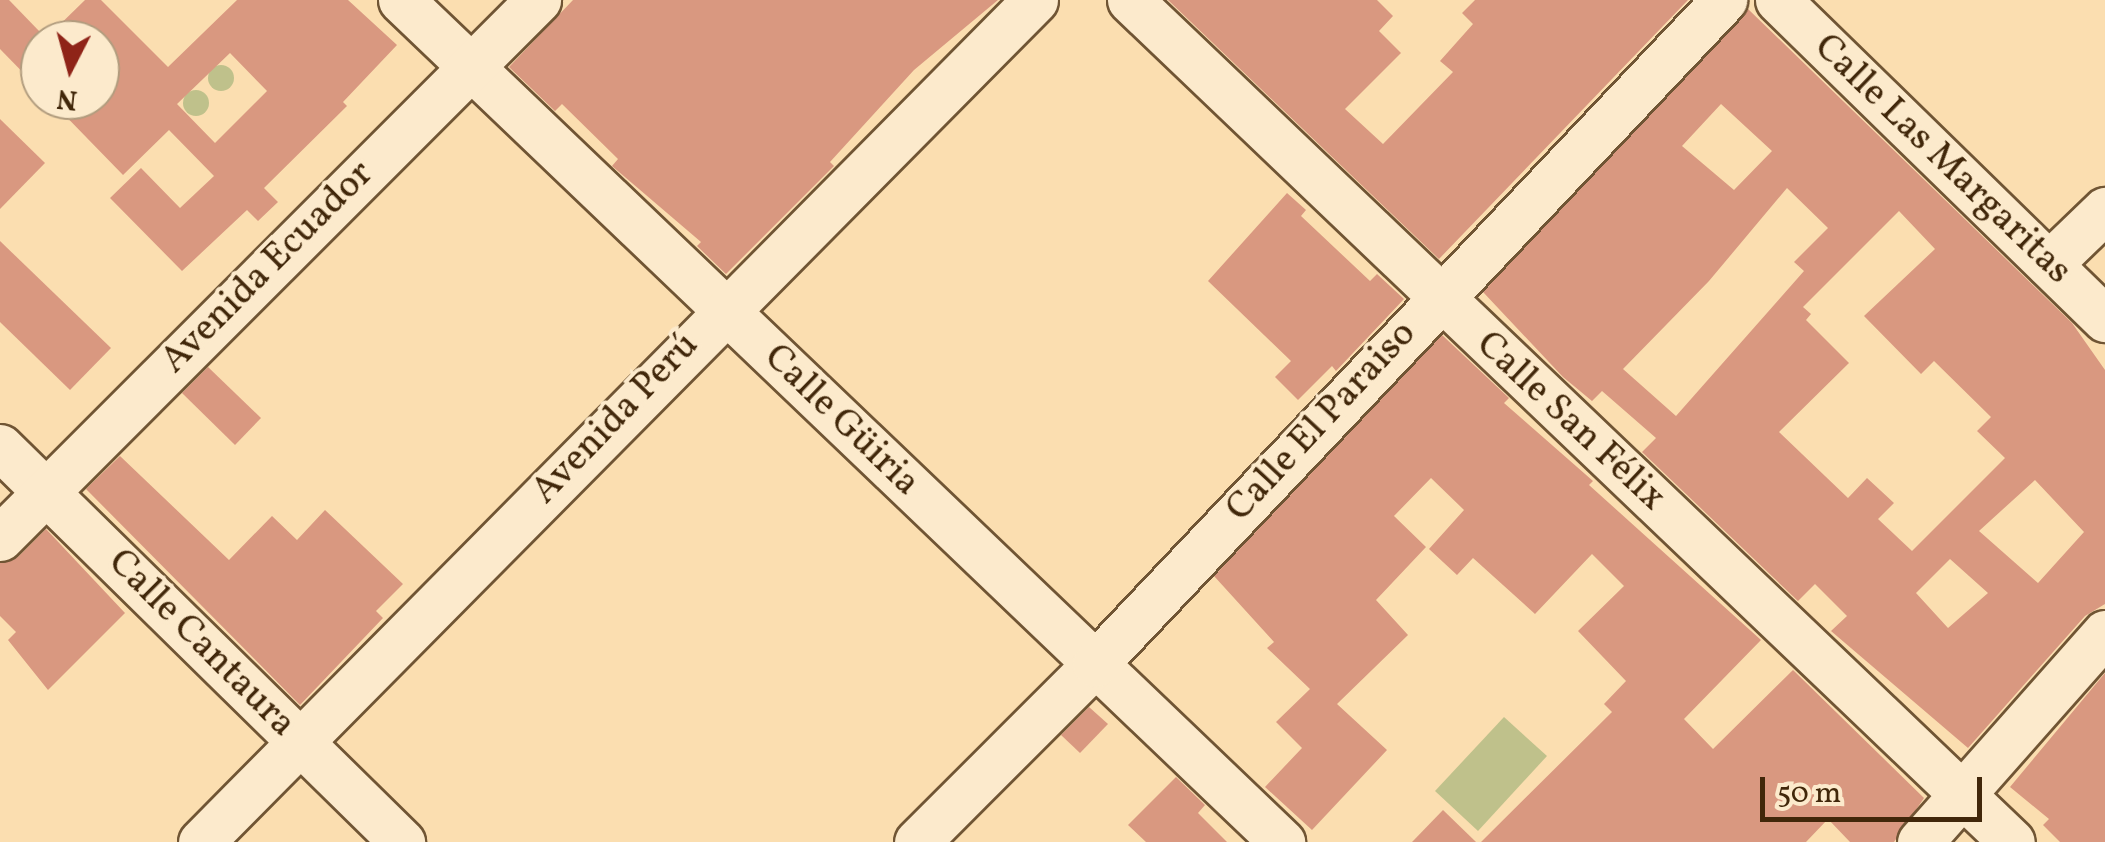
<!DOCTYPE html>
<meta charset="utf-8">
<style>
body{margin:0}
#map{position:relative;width:2105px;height:842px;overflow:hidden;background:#fbdeb0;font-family:Vollkorn,serif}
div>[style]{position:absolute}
.green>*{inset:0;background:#bfc18b}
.round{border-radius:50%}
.building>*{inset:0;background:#d99880}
.roads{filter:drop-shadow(2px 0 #705534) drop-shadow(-2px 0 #705534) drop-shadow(0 2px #705534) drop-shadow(0 -2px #705534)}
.minor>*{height:45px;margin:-22.5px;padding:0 22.5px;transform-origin:22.5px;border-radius:22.5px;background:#fceacc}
span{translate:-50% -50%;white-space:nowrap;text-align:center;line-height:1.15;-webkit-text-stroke:8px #fceacc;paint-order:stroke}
.street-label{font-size:38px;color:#41270a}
.north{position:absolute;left:20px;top:20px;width:100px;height:100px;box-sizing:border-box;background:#fceacc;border:2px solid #b19c7e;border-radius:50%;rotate:186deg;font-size:28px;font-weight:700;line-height:40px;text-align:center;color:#41270a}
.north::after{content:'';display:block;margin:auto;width:35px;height:45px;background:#8f2418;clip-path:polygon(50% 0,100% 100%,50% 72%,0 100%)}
.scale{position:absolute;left:1760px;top:777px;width:222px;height:45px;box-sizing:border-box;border:5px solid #41270a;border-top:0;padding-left:12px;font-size:30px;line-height:35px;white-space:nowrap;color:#41270a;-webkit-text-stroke:8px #fceacc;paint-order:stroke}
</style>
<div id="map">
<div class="green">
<div class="round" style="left:208px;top:65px;width:26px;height:26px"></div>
<div class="round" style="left:183px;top:90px;width:26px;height:26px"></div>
<div style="clip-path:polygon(1504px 717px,1547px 756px,1478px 831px,1435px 791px)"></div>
</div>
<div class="building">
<div style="clip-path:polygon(0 0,9px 0,40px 32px,40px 90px,0 49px)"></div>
<div style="clip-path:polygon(evenodd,85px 0,101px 0,168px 67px,237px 0,348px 0,397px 45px,343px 102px,347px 106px,264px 188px,278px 202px,258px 221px,247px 210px,182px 271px,110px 198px,141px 168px,180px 208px,214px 176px,169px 130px,123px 175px,50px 100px,100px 100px,100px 40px,44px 40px,85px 0,230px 53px,267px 91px,215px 143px,177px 104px,230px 53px)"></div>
<div style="clip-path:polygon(573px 0,998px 0,914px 70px,830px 162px,834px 166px,726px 274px,697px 246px,701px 242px,612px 166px,618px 159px,562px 104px,555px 111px,509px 67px)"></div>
<div style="clip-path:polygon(1168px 0,1377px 0,1393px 16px,1379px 31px,1401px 53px,1345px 109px,1383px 144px,1453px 72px,1440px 61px,1473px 24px,1462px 13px,1475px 0,1688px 0,1439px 259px)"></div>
<div style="clip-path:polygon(evenodd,1748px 9px,2072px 323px,2105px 370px,2105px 604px,2085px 616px,1968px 748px,1831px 631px,1847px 616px,1815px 584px,1798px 601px,1642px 452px,1656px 438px,1602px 391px,1592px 401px,1563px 377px,1483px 292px,1748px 9px,1721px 104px,1772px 151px,1734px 190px,1682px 146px,1721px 104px,1748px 9px,1787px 188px,1828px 228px,1794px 262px,1804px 271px,1676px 416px,1623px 369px,1709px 281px,1787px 188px,1748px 9px,1899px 211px,1935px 249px,1864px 316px,1921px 374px,1934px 361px,1991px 417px,1977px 431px,2005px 458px,1912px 551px,1878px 519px,1894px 503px,1867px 478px,1848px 498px,1779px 432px,1849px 363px,1806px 320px,1811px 314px,1803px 307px,1899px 211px,1748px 9px,2035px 480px,2084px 532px,2038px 583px,1979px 531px,2035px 480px,1748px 9px,1950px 559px,1988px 593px,1948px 628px,1916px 593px,1950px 559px)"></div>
<div style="clip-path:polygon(0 119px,45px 163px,0 209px)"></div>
<div style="clip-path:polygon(1287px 193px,1306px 210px,1301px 216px,1370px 281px,1377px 274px,1404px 299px,1336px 371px,1332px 366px,1298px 400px,1275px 377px,1291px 361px,1208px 281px)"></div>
<div style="clip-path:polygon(0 241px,111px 348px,70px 390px,0 322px)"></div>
<div style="clip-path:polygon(1442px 335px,1509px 398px,1504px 403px,1593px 481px,1589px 485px,1761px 640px,1684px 719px,1713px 749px,1793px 670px,1924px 798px,1894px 842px,1850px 842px,1828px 819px,1806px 842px,1481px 842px,1612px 712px,1604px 704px,1626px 681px,1578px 631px,1624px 586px,1592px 554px,1535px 614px,1473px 558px,1457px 575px,1429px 549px,1464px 510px,1431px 478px,1394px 516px,1426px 547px,1376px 600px,1408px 635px,1337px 704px,1387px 750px,1312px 830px,1265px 787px,1302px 748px,1276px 722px,1310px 689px,1267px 648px,1274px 642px,1214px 576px)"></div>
<div style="clip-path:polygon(208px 367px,261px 418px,235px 445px,182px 393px)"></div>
<div style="clip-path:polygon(120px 456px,229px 560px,272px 516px,297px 540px,325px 510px,403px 584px,376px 611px,383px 618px,300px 705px,86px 489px)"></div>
<div style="clip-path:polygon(46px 529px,125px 613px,48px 690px,8px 640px,16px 632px,0 616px,0 563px,18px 557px)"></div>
<div style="clip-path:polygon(2105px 673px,2105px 842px,2060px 842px,2043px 825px,2049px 819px,2010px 787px)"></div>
<div style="clip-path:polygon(1089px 707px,1108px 724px,1080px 753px,1061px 735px)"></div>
<div style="clip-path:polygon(1176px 777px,1205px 805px,1198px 813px,1227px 842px,1146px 842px,1128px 825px)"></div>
<div style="clip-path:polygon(1443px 810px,1476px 842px,1412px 842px)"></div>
</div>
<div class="roads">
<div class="minor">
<div style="left:401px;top:0;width:1219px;rotate:43.7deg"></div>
<div style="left:1130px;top:0;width:1219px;rotate:43.67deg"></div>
<div style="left:1778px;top:0;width:457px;rotate:44.3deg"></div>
<div style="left:2049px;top:264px;width:78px;rotate:-44deg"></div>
<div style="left:0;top:447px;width:564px;rotate:44.5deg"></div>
<div style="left:0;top:538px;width:761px;rotate:-45deg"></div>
<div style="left:201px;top:842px;width:1185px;rotate:-45.27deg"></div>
<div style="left:917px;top:842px;width:252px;rotate:-45deg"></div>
<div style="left:1095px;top:664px;width:915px;rotate:-46.55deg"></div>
<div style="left:1920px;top:842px;width:279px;rotate:-48.5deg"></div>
</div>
</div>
<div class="street-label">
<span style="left:1942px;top:160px;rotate:44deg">Calle Las Margaritas</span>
<span style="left:268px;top:268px;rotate:-45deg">Avenida Ecuador</span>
<span style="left:616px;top:419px;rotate:-46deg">Avenida Perú</span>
<span style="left:841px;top:421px;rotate:44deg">Calle Güiria</span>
<span style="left:1322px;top:422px;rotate:-47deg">Calle El Paraiso</span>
<span style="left:1570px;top:422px;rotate:43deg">Calle San Félix</span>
<span style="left:201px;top:644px;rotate:45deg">Calle Cantaura</span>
</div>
<div class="north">N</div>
<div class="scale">50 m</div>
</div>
